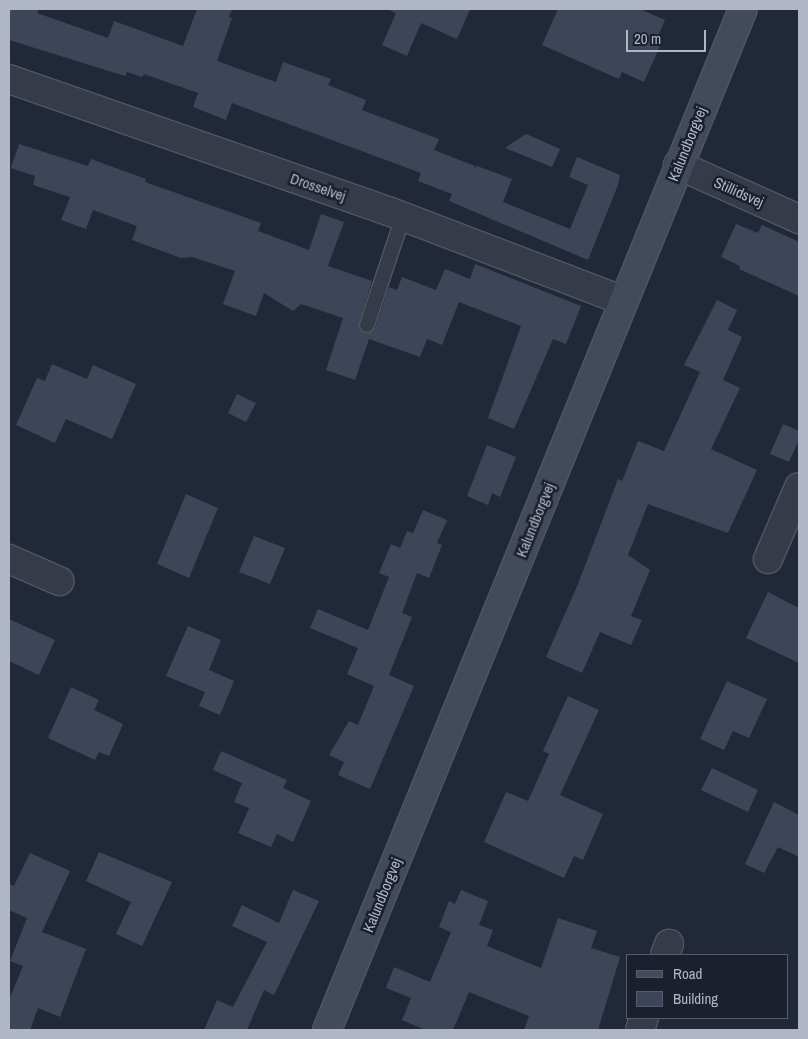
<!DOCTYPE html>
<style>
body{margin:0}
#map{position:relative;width:808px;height:1039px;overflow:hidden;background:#212939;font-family:"Archivo Narrow",sans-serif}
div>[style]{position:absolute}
.building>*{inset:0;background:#3d4659}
.roads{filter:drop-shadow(1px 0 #505664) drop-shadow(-1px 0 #505664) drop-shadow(0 1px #505664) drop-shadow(0 -1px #505664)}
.lane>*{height:14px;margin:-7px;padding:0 7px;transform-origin:7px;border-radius:7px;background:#353b49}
.street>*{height:28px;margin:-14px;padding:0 14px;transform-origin:14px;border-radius:14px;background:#353b49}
.secondary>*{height:28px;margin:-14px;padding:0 14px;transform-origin:14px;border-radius:14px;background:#434a5c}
span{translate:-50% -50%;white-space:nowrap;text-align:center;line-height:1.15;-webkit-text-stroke:5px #1a202e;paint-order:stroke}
.street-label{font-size:15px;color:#b0b6c5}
.frame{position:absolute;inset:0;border:10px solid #b0b6c5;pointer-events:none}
.legend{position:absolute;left:626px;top:954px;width:162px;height:65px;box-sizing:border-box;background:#1a202e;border:1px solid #565c6a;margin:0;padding:6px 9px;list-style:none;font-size:15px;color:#b0b6c5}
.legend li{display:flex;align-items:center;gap:10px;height:25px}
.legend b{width:25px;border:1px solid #565c6a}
.scale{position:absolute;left:626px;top:30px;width:80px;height:22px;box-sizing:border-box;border:2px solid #b0b6c5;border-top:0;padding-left:6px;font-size:15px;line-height:18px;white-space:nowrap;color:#b0b6c5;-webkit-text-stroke:4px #1a202e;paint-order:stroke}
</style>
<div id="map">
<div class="building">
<div style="clip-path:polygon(9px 9px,39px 9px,37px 13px,108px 38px,114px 21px,183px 46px,197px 9px,232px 9px,229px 17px,232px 18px,217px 61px,276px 82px,283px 62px,331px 79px,328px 85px,366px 100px,362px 110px,439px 139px,434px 150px,475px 166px,474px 168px,477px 166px,512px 179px,503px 202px,570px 229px,588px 185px,569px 177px,577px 157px,620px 175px,618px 185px,588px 260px,449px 201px,452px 194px,418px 181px,421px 173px,232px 103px,226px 120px,193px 107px,198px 93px,144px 74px,142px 77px,127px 72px,125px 76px,9px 40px)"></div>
<div style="clip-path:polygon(387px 9px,470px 9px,457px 39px,421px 23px,407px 56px,382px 45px,396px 13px)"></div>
<div style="clip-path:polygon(558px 9px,640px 9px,665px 20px,655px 43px,660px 46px,644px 82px,622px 72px,619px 79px,542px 45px)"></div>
<div style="clip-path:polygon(526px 134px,560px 149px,552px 167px,505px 148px)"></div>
<div style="clip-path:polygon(19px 144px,88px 166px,91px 159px,146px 179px,145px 182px,261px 223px,258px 231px,309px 250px,321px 214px,344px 222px,328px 266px,372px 281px,359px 323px,365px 333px,375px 328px,389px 287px,397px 290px,402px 277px,436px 290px,445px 269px,470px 279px,475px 264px,581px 306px,566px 344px,553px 339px,514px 429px,488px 418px,521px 326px,459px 302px,442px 345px,427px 339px,420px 357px,369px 339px,355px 380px,326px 370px,343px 318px,301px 304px,293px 311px,264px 293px,256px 316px,223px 304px,235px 271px,192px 257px,181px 258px,132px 240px,137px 226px,93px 210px,86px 229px,61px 220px,70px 197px,33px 185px,35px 176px,11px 168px)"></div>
<div style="clip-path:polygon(736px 224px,758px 233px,762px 225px,799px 242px,799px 296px,739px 269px,740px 266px,721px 257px)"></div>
<div style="clip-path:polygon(717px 300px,737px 310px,728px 330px,742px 337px,723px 380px,740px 388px,711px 449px,757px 470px,728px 533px,648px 504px,628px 555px,650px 570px,631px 616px,642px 620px,631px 645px,600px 632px,582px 673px,546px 657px,578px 584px,618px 479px,622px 481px,638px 441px,664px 451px,700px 372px,684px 365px)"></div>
<div style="clip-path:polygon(52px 364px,87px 379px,93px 365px,136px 384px,112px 439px,66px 419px,55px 443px,16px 425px,37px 378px,45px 381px)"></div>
<div style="clip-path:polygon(237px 394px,256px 403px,246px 422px,228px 413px)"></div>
<div style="clip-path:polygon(783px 424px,799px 431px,799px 440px,789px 462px,770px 454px)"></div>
<div style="clip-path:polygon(487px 445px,516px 457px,500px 497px,492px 493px,488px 505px,467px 496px)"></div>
<div style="clip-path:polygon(186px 494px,218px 508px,189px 578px,157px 564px)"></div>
<div style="clip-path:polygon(423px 510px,447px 520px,437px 543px,442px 545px,429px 578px,417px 573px,402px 613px,412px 617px,389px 675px,414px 686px,370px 789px,338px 775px,344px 762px,329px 755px,349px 721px,358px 725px,374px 686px,347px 674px,358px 648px,310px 628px,318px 609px,368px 630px,389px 577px,379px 573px,391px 544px,400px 548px,407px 531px,413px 533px)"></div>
<div style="clip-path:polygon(254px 536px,285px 548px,270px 584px,239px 572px)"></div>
<div style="clip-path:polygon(768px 592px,799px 608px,799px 663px,746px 638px)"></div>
<div style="clip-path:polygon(9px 619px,55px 640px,39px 675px,9px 661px)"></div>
<div style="clip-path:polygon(188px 626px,221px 640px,209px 670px,234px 681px,220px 715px,199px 706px,205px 692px,166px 676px)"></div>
<div style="clip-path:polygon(727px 681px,767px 699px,749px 738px,733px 731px,724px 750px,700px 739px)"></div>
<div style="clip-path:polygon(71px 687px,99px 700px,94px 710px,123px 724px,109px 756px,99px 752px,95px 760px,48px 738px)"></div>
<div style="clip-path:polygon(568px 696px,599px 710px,560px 795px,603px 814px,583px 860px,574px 856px,564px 878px,484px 842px,506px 792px,528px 801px,549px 754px,543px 751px)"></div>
<div style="clip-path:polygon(221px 751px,287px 780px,283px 788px,311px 801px,293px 842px,277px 834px,271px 847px,238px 833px,249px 808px,234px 802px,242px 783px,213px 770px)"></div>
<div style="clip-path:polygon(712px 768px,758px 790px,748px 812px,701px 790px)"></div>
<div style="clip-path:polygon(774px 802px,799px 815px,799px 857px,778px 847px,764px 873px,745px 864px)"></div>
<div style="clip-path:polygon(99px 852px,172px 882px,142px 946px,116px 934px,131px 902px,86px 881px)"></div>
<div style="clip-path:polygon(30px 853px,70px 871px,42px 932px,86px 949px,60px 1017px,38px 1008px,30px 1030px,9px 1030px,9px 1000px,23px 966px,10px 961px,27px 918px,9px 910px,9px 884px,14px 886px)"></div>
<div style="clip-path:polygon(293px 890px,319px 901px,274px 995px,264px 990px,247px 1030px,204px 1030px,217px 1000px,233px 1007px,267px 942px,232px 926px,242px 905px,279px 923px)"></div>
<div style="clip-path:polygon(461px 890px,488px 901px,479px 925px,493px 930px,487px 946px,541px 968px,558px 918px,597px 931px,591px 948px,620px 957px,598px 1030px,524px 1030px,529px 1016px,469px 992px,453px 1030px,426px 1030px,402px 1020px,411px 998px,386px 988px,394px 967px,430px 982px,451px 932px,439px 927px,449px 901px,455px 904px)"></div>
</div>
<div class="roads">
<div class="lane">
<div style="left:367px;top:325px;width:114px;rotate:-71.6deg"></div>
</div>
<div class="street">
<div style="left:9px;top:79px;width:404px;rotate:19.2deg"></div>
<div style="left:391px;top:212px;width:249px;rotate:20.9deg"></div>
<div style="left:678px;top:165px;width:133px;rotate:24.1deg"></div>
<div style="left:9px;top:559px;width:55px;rotate:23.7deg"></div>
<div style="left:768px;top:559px;width:78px;rotate:-66.7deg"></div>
<div style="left:665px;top:955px;width:12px;rotate:-70deg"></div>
<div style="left:640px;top:1030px;width:13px;rotate:-72deg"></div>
</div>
<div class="secondary">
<div style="left:327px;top:1030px;width:1102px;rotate:-67.83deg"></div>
</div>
</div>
<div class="street-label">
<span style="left:687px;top:144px;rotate:-68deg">Kalundborgvej</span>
<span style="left:318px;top:187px;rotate:19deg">Drosselvej</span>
<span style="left:739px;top:192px;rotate:24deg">Stillidsvej</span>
<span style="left:535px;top:520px;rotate:-68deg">Kalundborgvej</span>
<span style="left:382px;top:895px;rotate:-68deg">Kalundborgvej</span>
</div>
<div class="frame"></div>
<ul class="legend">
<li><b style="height:6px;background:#434a5c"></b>Road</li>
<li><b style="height:14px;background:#3d4659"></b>Building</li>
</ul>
<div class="scale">20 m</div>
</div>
